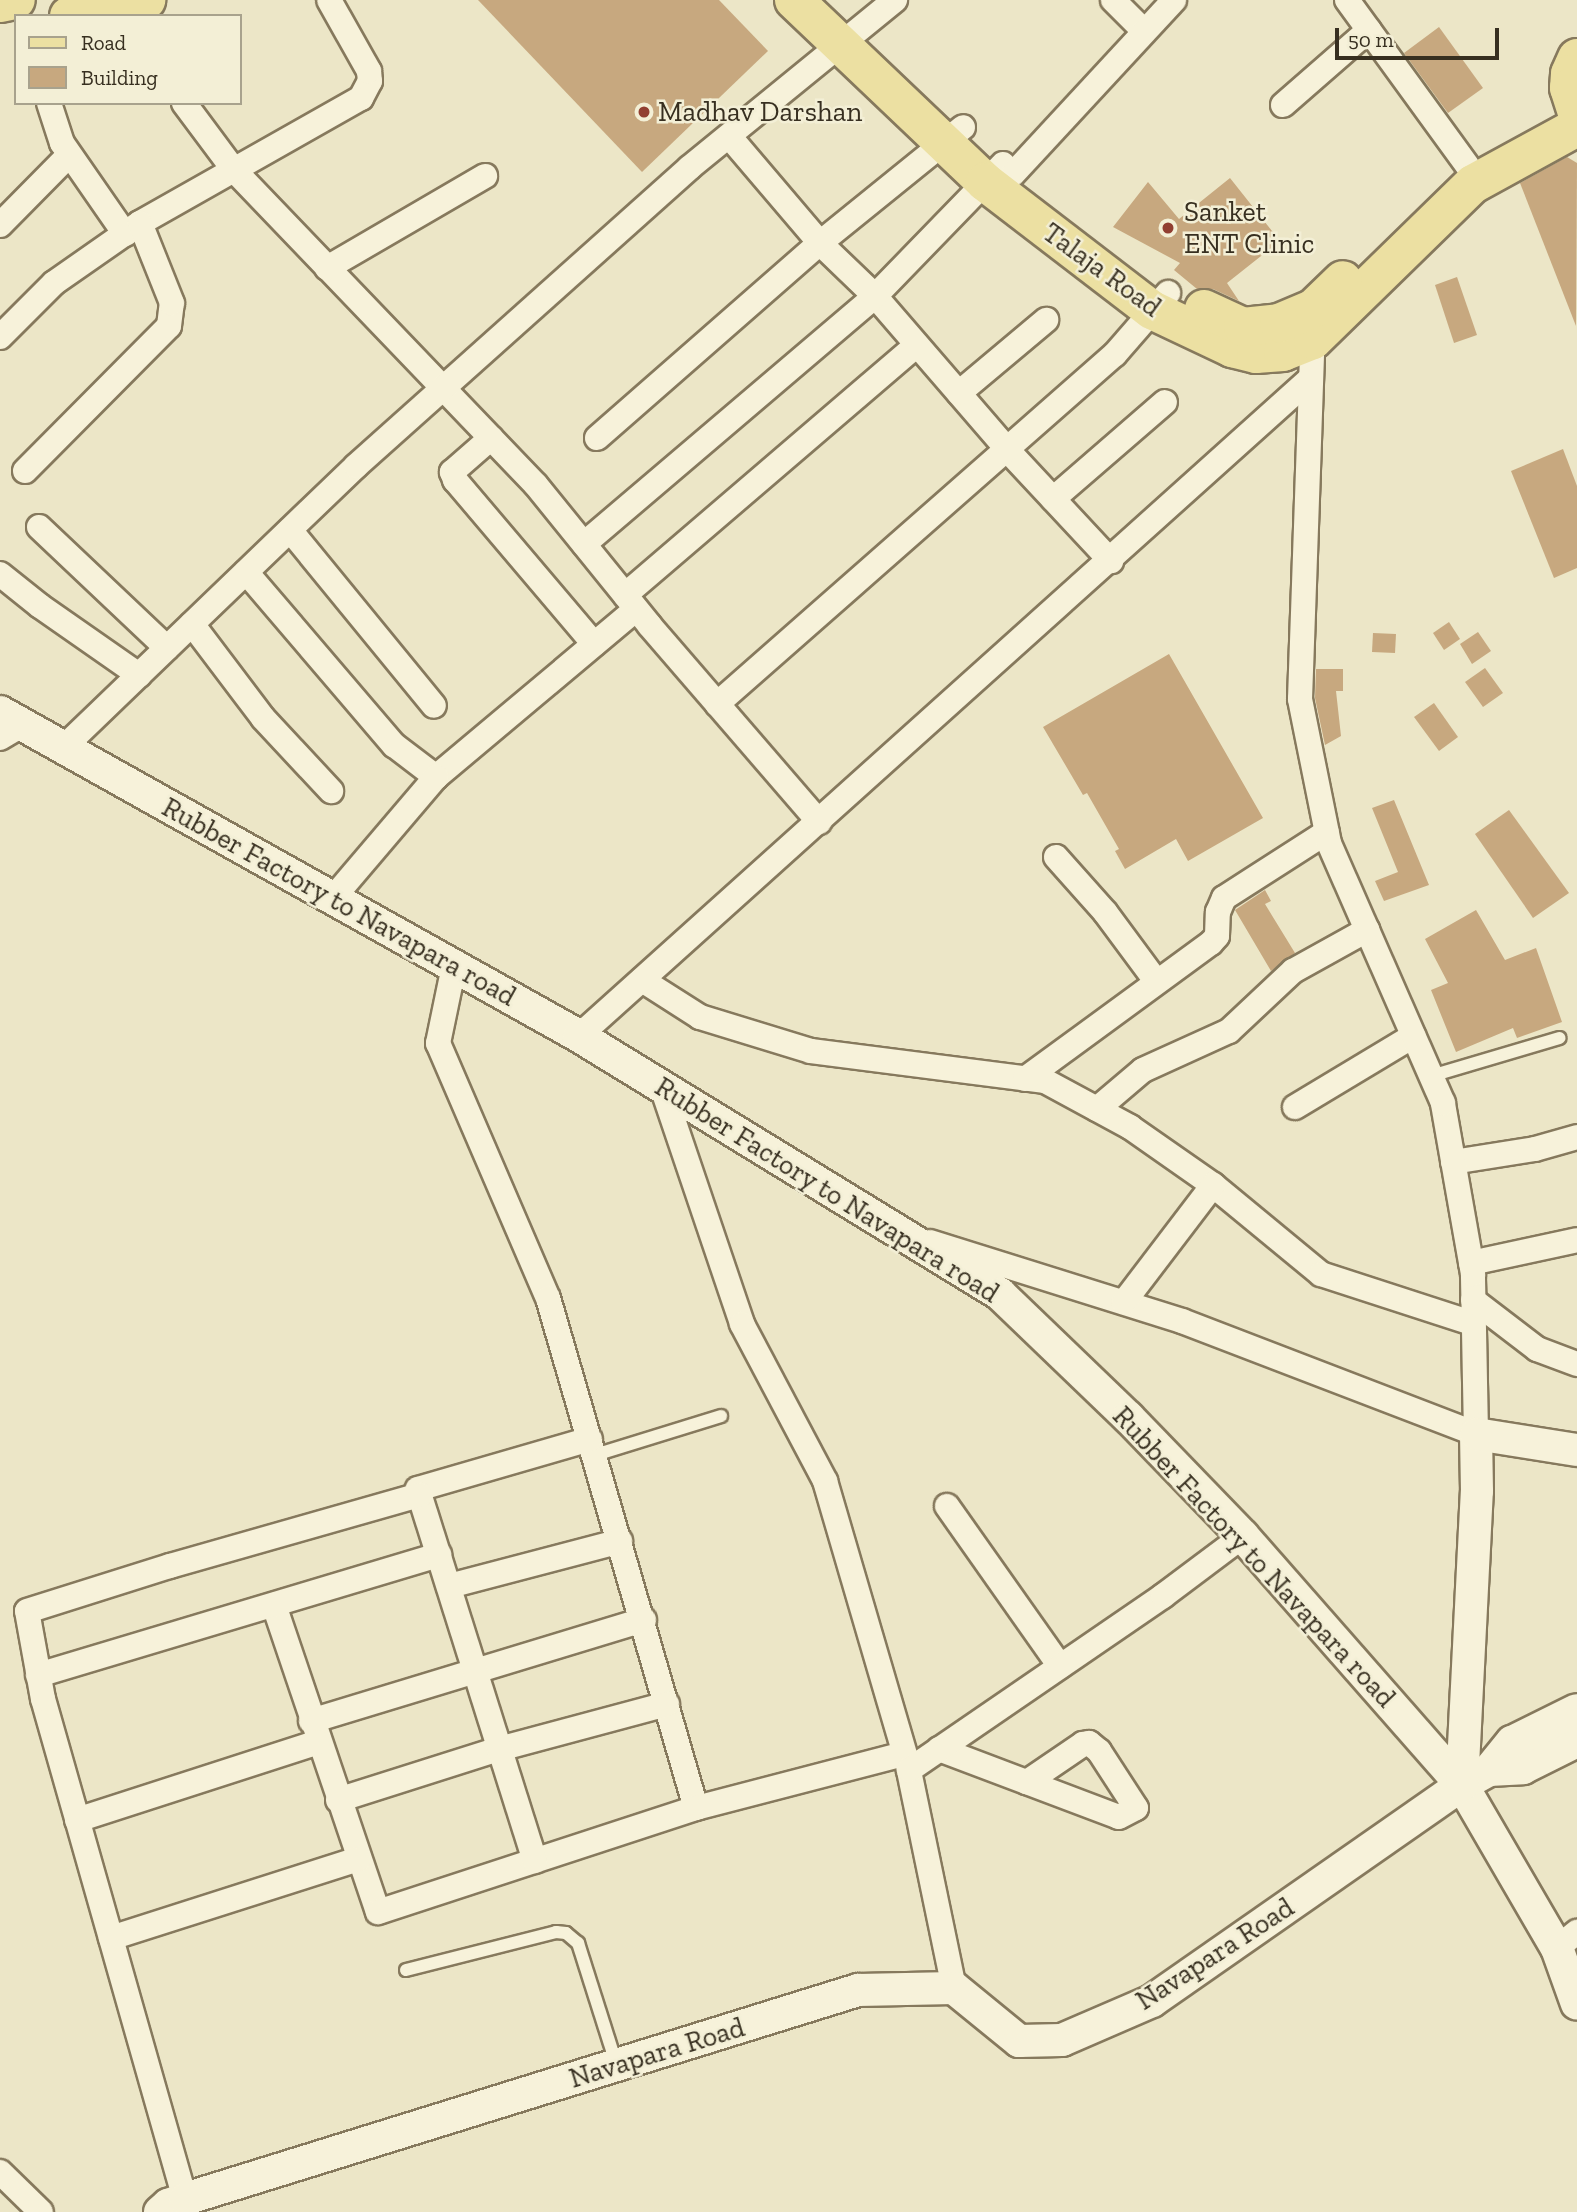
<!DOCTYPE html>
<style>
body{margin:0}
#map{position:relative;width:1577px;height:2212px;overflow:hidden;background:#ece6c7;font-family:"Zilla Slab",serif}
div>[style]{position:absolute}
.building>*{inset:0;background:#c7a87f}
.roads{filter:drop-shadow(2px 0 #86795d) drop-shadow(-2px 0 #86795d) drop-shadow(0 2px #86795d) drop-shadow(0 -2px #86795d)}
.service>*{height:12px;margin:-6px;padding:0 6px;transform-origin:6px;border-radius:6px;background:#f7f2da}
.minor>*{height:24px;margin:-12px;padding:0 12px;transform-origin:12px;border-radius:12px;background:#f7f2da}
.tertiary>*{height:32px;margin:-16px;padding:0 16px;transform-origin:16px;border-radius:16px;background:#f7f2da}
.primary>*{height:38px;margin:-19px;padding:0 19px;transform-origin:19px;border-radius:19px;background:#ece0a2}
.dots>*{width:19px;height:19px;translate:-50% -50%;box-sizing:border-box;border:4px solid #f3efd6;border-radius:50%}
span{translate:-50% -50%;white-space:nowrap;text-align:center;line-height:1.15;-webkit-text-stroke:5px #f3efd6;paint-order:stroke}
.poi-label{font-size:28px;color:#372f20}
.left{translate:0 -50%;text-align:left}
.street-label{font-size:28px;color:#372f20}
.legend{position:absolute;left:14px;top:14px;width:228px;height:91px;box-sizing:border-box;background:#f3efd6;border:2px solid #a8a28d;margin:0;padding:9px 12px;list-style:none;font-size:21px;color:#372f20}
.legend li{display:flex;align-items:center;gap:14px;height:35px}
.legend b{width:35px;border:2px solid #a8a28d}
.scale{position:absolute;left:1335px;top:28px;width:164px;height:32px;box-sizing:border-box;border:4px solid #372f20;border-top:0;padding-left:9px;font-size:21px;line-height:24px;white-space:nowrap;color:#372f20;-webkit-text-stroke:5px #f3efd6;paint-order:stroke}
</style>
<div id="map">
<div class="building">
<div style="clip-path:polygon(478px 0,719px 0,768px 51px,642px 172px)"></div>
<div style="clip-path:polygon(1439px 27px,1483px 88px,1448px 113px,1404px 53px)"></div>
<div style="clip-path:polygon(1567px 157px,1577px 163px,1576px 326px,1520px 183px)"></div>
<div style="clip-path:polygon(1230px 178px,1280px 241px,1227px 283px,1239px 301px,1213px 289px,1197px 289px,1174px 270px,1180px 263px,1113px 227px,1148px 182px,1179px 219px)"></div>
<div style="clip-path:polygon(1457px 277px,1477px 335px,1454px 343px,1435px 285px)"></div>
<div style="clip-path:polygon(1563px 449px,1577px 486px,1577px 568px,1554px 578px,1511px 471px)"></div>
<div style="clip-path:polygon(1449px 622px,1460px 639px,1444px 650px,1433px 633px)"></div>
<div style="clip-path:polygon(1478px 632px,1491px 651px,1472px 664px,1460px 644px)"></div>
<div style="clip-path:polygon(1373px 633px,1396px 634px,1395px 653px,1372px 652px)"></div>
<div style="clip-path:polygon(1169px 654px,1263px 818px,1188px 861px,1176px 839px,1125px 869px,1115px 851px,1119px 849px,1087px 793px,1083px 795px,1043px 727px)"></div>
<div style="clip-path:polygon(1485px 668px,1503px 693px,1483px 707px,1465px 682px)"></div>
<div style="clip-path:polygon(1316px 669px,1343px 669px,1343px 691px,1336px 691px,1341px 736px,1325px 745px,1315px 698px)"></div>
<div style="clip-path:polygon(1434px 703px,1458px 737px,1439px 751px,1414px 717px)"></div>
<div style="clip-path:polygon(1394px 800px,1429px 885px,1384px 901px,1375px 881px,1398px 872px,1372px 808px)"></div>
<div style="clip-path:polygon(1509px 810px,1569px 893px,1533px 918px,1475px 834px)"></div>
<div style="clip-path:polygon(1265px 890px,1271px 901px,1265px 904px,1295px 953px,1271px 971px,1235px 910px)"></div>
<div style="clip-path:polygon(1476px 910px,1505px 960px,1536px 948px,1562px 1022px,1517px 1038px,1513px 1028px,1456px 1052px,1431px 990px,1448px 983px,1425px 939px)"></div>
</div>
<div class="roads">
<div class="service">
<div style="left:1431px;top:1076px;width:134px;rotate:-16.5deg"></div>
<div style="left:595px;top:1455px;width:132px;rotate:-17.2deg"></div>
<div style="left:406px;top:1970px;width:155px;rotate:-14.2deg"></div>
<div style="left:556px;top:1932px;width:10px;rotate:6deg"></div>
<div style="left:566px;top:1933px;width:16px;rotate:40deg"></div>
<div style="left:578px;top:1943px;width:126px;rotate:72.4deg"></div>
</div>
<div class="minor">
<div style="left:1113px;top:0;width:44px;rotate:45deg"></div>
<div style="left:1347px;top:0;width:204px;rotate:54deg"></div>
<div style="left:49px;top:103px;width:42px;rotate:72deg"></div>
<div style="left:62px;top:143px;width:111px;rotate:55.3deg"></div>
<div style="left:184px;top:103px;width:84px;rotate:53.3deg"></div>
<div style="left:234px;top:170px;width:436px;rotate:46.2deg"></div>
<div style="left:536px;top:485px;width:181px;rotate:51deg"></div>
<div style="left:650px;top:626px;width:259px;rotate:49.2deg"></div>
<div style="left:1283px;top:105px;width:114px;rotate:-41.1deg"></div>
<div style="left:1003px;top:164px;width:184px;rotate:134.1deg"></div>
<div style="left:875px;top:296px;width:211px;rotate:49.2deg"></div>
<div style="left:1013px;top:456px;width:144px;rotate:47deg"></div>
<div style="left:1013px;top:174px;width:237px;rotate:-47.2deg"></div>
<div style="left:0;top:225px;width:98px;rotate:-45.4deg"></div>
<div style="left:327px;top:268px;width:183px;rotate:-30.2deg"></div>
<div style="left:0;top:337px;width:76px;rotate:-45deg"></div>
<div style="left:54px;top:283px;width:105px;rotate:-34.9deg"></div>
<div style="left:140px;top:223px;width:254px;rotate:-29.5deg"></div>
<div style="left:361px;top:98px;width:19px;rotate:-62deg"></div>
<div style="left:370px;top:81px;width:10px;rotate:-96deg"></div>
<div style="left:369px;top:71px;width:81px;rotate:-119.4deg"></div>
<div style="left:959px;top:393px;width:114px;rotate:-40deg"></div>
<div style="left:491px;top:438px;width:52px;rotate:138.9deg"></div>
<div style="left:452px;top:472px;width:9px;rotate:69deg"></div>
<div style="left:455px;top:480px;width:215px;rotate:49.7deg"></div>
<div style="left:597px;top:438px;width:296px;rotate:-41.2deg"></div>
<div style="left:820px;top:243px;width:184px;rotate:-39deg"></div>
<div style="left:25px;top:471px;width:204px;rotate:-45.2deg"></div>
<div style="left:169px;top:326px;width:23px;rotate:-83deg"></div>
<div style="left:172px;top:303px;width:86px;rotate:-111.8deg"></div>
<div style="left:1053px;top:499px;width:148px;rotate:-40.9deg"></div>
<div style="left:39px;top:527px;width:176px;rotate:43.4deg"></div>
<div style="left:290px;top:530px;width:227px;rotate:50.7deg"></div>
<div style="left:584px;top:544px;width:382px;rotate:-40.4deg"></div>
<div style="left:875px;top:296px;width:76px;rotate:-136.1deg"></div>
<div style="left:820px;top:243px;width:140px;rotate:-130.4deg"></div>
<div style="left:246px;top:572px;width:228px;rotate:49.5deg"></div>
<div style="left:394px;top:745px;width:53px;rotate:37.3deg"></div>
<div style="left:436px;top:777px;width:261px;rotate:-40deg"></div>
<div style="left:0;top:574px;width:51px;rotate:38.7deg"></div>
<div style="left:40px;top:606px;width:121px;rotate:34.9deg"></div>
<div style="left:625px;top:595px;width:384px;rotate:-40.6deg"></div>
<div style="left:192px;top:624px;width:118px;rotate:52.9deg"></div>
<div style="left:263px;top:718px;width:100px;rotate:47deg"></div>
<div style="left:717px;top:704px;width:530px;rotate:-41.33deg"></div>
<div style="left:1115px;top:354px;width:81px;rotate:-49deg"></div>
<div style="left:0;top:738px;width:26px;rotate:-31deg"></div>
<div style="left:63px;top:748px;width:407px;rotate:-43.9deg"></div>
<div style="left:356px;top:466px;width:447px;rotate:-41.8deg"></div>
<div style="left:689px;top:168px;width:266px;rotate:-39.2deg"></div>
<div style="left:1056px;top:857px;width:74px;rotate:48.3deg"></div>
<div style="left:1105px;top:912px;width:86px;rotate:53.5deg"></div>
<div style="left:333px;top:898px;width:159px;rotate:-49.6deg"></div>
<div style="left:454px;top:966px;width:79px;rotate:101.7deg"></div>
<div style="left:438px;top:1043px;width:278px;rotate:66.7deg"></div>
<div style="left:548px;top:1298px;width:531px;rotate:73.82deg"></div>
<div style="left:642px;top:980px;width:69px;rotate:32.5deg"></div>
<div style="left:700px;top:1017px;width:116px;rotate:17deg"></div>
<div style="left:811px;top:1051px;width:236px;rotate:7.3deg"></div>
<div style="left:1045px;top:1081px;width:97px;rotate:28.4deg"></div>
<div style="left:1130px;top:1127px;width:101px;rotate:34.9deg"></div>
<div style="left:1213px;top:1185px;width:140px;rotate:39.5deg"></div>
<div style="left:1321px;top:1274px;width:159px;rotate:18deg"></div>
<div style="left:579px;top:1036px;width:984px;rotate:-41.95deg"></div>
<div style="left:1025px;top:1079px;width:230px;rotate:-36.2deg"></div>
<div style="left:1211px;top:943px;width:9px;rotate:-49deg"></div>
<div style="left:1217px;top:936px;width:24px;rotate:-88deg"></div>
<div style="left:1218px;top:912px;width:15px;rotate:-67deg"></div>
<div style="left:1224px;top:898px;width:122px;rotate:-32.7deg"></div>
<div style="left:662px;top:1087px;width:250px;rotate:71.3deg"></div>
<div style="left:742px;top:1324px;width:178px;rotate:62.1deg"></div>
<div style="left:825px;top:1481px;width:300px;rotate:73.7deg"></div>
<div style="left:1295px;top:1107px;width:138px;rotate:-31deg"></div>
<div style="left:1097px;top:1109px;width:60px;rotate:-40.3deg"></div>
<div style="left:1143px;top:1070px;width:94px;rotate:-24.4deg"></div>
<div style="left:1229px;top:1031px;width:88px;rotate:-43.2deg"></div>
<div style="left:1293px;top:971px;width:85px;rotate:-29deg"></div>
<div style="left:1453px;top:1162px;width:83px;rotate:-9deg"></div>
<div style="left:1535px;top:1149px;width:44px;rotate:-15.9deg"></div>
<div style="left:930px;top:1242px;width:264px;rotate:17.4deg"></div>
<div style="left:1182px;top:1321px;width:315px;rotate:21deg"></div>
<div style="left:1476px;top:1434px;width:160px;rotate:-91.1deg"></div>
<div style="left:1473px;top:1274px;width:174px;rotate:-100deg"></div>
<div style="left:1443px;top:1103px;width:284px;rotate:-113.7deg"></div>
<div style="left:1329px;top:843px;width:147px;rotate:-101.4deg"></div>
<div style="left:1300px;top:699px;width:369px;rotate:-88deg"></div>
<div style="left:1471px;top:1263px;width:108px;rotate:-12.2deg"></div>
<div style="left:1473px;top:1300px;width:81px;rotate:37.4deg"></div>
<div style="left:1537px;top:1349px;width:43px;rotate:20.6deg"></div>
<div style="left:1124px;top:1302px;width:147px;rotate:-52.7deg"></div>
<div style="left:947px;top:1506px;width:196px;rotate:54.8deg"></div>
<div style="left:449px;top:1586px;width:177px;rotate:-14.7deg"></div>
<div style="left:274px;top:1605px;width:324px;rotate:71.3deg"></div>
<div style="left:378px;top:1912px;width:335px;rotate:-18.1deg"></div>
<div style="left:696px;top:1808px;width:215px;rotate:-14.6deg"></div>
<div style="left:38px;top:1675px;width:419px;rotate:-16.7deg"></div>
<div style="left:311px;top:1721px;width:348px;rotate:-16.9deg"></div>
<div style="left:939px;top:1749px;width:192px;rotate:20.7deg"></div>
<div style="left:1119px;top:1817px;width:19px;rotate:-28deg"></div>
<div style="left:1136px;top:1808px;width:68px;rotate:-123deg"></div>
<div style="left:1099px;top:1751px;width:13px;rotate:-141deg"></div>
<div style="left:1089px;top:1743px;width:6px;rotate:171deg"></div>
<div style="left:1083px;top:1744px;width:68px;rotate:145.8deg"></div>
<div style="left:338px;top:1800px;width:169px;rotate:-17.6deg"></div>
<div style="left:499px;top:1749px;width:174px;rotate:-15deg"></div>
<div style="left:77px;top:1820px;width:253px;rotate:-17.9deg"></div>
<div style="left:535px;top:1861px;width:390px;rotate:-107.5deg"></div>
<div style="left:418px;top:1489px;width:179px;rotate:-16.2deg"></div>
<div style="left:111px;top:1938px;width:260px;rotate:-17.7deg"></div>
<div style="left:1557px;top:1948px;width:26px;rotate:-39deg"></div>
<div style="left:954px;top:1988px;width:223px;rotate:-101.7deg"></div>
<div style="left:909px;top:1770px;width:308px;rotate:-34.4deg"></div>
<div style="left:1163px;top:1596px;width:100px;rotate:-36.9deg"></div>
<div style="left:0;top:2172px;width:57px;rotate:44.3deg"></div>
<div style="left:185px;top:2199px;width:520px;rotate:-105.85deg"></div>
<div style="left:43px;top:1699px;width:89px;rotate:-100.3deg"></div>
<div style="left:27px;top:1611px;width:150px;rotate:-17.5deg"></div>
<div style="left:170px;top:1566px;width:260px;rotate:-15.9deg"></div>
</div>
<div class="tertiary">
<div style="left:0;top:712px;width:663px;rotate:29.23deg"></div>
<div style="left:579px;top:1036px;width:494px;rotate:31.5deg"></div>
<div style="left:1000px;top:1294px;width:178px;rotate:43.9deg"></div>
<div style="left:1128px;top:1417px;width:165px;rotate:46deg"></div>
<div style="left:1243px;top:1536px;width:332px;rotate:48.7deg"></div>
<div style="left:1462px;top:1785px;width:189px;rotate:59.8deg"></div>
<div style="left:1557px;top:1948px;width:59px;rotate:70.3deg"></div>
<div style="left:1489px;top:1770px;width:34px;rotate:-3deg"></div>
<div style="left:1523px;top:1768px;width:60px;rotate:-26.6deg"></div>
<div style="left:1462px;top:1785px;width:31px;rotate:-29deg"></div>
<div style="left:1489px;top:1770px;width:36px;rotate:-51deg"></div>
<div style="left:1512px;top:1742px;width:72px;rotate:-26.2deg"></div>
<div style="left:160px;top:2212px;width:11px;rotate:-41deg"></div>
<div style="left:168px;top:2205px;width:18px;rotate:-19deg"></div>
<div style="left:185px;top:2199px;width:705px;rotate:-17.25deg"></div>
<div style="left:858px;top:1990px;width:96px;rotate:-1.2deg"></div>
<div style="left:954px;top:1988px;width:84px;rotate:39.2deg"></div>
<div style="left:1019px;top:2041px;width:43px;rotate:-1.3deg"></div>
<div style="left:1062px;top:2040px;width:98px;rotate:-23.4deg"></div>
<div style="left:1152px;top:2001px;width:378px;rotate:-34.9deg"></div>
<div style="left:1462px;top:1785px;width:294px;rotate:-87.1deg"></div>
<div style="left:1477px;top:1491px;width:57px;rotate:-91deg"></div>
<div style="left:1476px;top:1434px;width:102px;rotate:9deg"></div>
</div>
<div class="primary">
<div style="left:794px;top:0;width:264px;rotate:43.6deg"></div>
<div style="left:985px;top:182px;width:210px;rotate:37.5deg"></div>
<div style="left:1152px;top:310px;width:89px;rotate:25.4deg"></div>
<div style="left:1232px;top:348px;width:25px;rotate:14deg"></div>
<div style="left:1256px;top:354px;width:27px;rotate:-4deg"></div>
<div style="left:1283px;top:352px;width:32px;rotate:-22deg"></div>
<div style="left:1313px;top:340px;width:223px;rotate:-44.3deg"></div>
<div style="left:1473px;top:184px;width:119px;rotate:-28.7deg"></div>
<div style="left:0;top:3px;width:16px;rotate:-11deg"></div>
<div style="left:69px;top:16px;width:79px;rotate:-11.7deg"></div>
<div style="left:1577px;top:58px;width:17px;rotate:114deg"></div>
<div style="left:1570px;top:74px;width:14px;rotate:94deg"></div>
<div style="left:1569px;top:88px;width:25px;rotate:72deg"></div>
<div style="left:1204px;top:309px;width:43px;rotate:24.8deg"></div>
<div style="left:1243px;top:327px;width:36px;rotate:-6deg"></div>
<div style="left:1279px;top:323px;width:38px;rotate:-23deg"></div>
<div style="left:1314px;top:308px;width:40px;rotate:-44deg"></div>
</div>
</div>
<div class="dots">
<div style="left:644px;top:112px;background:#913f31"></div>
<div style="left:1168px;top:228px;background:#913f31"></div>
</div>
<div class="poi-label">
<span class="left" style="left:658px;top:112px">Madhav Darshan</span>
<span class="left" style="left:1184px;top:228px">Sanket<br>ENT Clinic</span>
</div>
<div class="street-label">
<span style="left:1102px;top:270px;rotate:36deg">Talaja Road</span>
<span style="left:339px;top:902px;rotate:29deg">Rubber Factory to Navapara road</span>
<span style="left:827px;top:1190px;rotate:32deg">Rubber Factory to Navapara road</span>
<span style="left:1254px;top:1557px;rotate:47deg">Rubber Factory to Navapara road</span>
<span style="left:1215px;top:1954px;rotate:-33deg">Navapara Road</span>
<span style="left:657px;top:2053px;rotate:-17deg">Navapara Road</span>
</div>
<ul class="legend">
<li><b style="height:9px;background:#ece0a2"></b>Road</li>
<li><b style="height:19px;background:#c7a87f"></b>Building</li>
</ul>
<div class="scale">50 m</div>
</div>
